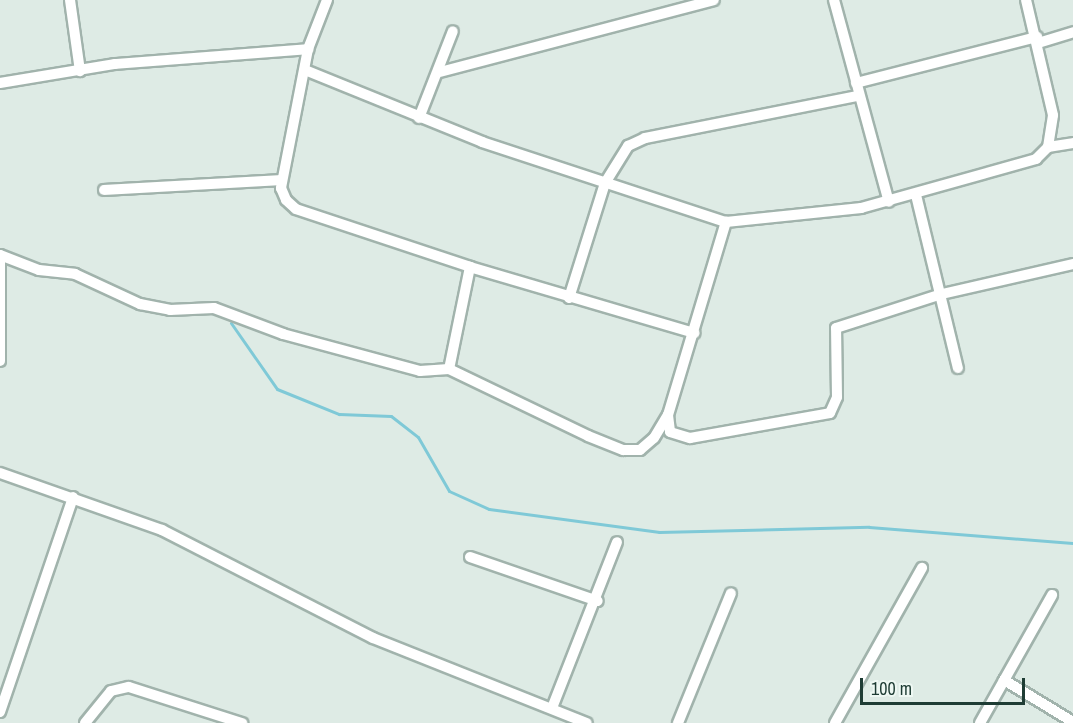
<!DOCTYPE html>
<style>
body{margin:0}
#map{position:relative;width:1073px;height:723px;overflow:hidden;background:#deebe5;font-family:"Archivo Narrow",sans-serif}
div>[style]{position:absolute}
.stream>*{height:3px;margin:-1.5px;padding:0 1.5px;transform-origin:1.5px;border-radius:1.5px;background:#7fc9d7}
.roads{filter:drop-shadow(2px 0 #a1b3ac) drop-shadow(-2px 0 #a1b3ac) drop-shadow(0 2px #a1b3ac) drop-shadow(0 -2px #a1b3ac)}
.minor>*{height:10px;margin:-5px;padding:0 5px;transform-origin:5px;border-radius:5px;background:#fff}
span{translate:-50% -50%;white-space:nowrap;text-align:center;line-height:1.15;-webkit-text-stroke:4.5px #eef8f3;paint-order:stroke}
.scale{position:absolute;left:860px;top:678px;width:165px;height:27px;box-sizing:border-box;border:3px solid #1e3c34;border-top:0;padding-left:8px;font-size:18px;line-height:21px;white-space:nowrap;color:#1e3c34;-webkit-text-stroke:4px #eef8f3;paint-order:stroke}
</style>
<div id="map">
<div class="stream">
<div style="left:231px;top:323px;width:80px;rotate:55.1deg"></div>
<div style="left:277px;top:389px;width:67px;rotate:22deg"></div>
<div style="left:339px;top:414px;width:52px;rotate:2.2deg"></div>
<div style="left:391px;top:416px;width:34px;rotate:38deg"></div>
<div style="left:418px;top:437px;width:62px;rotate:60.1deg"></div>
<div style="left:449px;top:491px;width:44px;rotate:24.2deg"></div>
<div style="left:489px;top:509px;width:172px;rotate:7.7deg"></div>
<div style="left:659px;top:532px;width:210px;rotate:-1.4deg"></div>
<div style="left:869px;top:527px;width:205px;rotate:4.5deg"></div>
</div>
<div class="roads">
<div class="minor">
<div style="left:70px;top:0;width:72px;rotate:82deg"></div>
<div style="left:327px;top:0;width:53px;rotate:111.2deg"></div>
<div style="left:308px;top:49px;width:142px;rotate:101deg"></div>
<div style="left:281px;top:188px;width:13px;rotate:67deg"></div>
<div style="left:286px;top:200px;width:13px;rotate:42deg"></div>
<div style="left:296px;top:209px;width:183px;rotate:18.4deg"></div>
<div style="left:470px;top:267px;width:234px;rotate:16.4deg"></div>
<div style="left:834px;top:0;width:209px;rotate:74.8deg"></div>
<div style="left:1038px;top:43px;width:37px;rotate:-17deg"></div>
<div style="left:305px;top:70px;width:191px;rotate:22.1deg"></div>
<div style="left:482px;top:142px;width:257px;rotate:18.2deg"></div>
<div style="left:726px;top:222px;width:136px;rotate:-5.9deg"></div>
<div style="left:861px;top:208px;width:182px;rotate:-15.6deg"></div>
<div style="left:1036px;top:159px;width:17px;rotate:-45deg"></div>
<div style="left:1048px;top:147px;width:32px;rotate:-81deg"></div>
<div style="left:1053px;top:115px;width:118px;rotate:-103.2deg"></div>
<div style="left:440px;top:72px;width:283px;rotate:-14.7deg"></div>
<div style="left:0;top:83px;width:117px;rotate:-9.4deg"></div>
<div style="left:115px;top:64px;width:194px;rotate:-4.4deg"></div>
<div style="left:856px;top:83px;width:187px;rotate:-14.3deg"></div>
<div style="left:419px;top:118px;width:93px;rotate:-68.7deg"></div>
<div style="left:1048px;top:147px;width:25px;rotate:-9deg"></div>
<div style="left:104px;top:190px;width:178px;rotate:-3.2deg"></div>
<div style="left:916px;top:195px;width:178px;rotate:76.4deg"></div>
<div style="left:0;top:255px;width:42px;rotate:21deg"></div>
<div style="left:39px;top:270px;width:36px;rotate:6deg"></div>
<div style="left:75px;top:274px;width:72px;rotate:24.8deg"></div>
<div style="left:140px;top:304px;width:31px;rotate:11deg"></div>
<div style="left:170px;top:310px;width:44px;rotate:-2.6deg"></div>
<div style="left:214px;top:308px;width:74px;rotate:20.6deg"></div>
<div style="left:283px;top:334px;width:142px;rotate:15.1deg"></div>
<div style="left:420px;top:371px;width:29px;rotate:-4deg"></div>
<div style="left:470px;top:267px;width:104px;rotate:101.6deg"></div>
<div style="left:449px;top:369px;width:154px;rotate:25.7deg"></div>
<div style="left:588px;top:436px;width:38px;rotate:22deg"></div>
<div style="left:623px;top:450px;width:17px"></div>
<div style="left:640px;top:450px;width:18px;rotate:-41deg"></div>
<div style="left:654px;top:438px;width:27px;rotate:-59deg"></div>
<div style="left:668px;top:415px;width:202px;rotate:-73.3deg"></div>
<div style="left:569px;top:298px;width:121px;rotate:-72.6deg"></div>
<div style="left:605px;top:183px;width:44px;rotate:-58.1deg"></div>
<div style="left:628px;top:146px;width:19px;rotate:-25deg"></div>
<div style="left:645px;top:138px;width:217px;rotate:-11.2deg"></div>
<div style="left:0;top:361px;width:106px;rotate:-90deg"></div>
<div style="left:668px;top:415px;width:17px;rotate:83deg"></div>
<div style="left:670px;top:432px;width:21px;rotate:17deg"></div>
<div style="left:690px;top:438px;width:142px;rotate:-10.1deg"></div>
<div style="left:830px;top:413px;width:17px;rotate:-66deg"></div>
<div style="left:837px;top:397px;width:69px;rotate:-90.8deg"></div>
<div style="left:836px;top:328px;width:111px;rotate:-17.8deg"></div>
<div style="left:942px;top:294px;width:134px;rotate:-12.9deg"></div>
<div style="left:0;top:473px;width:172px;rotate:19.4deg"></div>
<div style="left:162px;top:530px;width:237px;rotate:27.1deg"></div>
<div style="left:373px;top:638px;width:230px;rotate:21.7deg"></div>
<div style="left:470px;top:557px;width:135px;rotate:19deg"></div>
<div style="left:1004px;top:680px;width:81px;rotate:31.3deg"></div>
<div style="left:552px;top:708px;width:178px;rotate:-68.6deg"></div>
<div style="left:0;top:712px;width:227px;rotate:-71.2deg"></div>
<div style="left:85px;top:723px;width:41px;rotate:-50.9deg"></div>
<div style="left:111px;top:691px;width:18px;rotate:-13deg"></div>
<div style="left:129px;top:687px;width:119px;rotate:17.7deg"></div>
<div style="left:678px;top:723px;width:140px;rotate:-67.8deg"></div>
<div style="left:835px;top:723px;width:178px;rotate:-60.7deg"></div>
<div style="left:980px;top:723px;width:147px;rotate:-60.6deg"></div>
</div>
</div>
<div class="scale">100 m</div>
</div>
